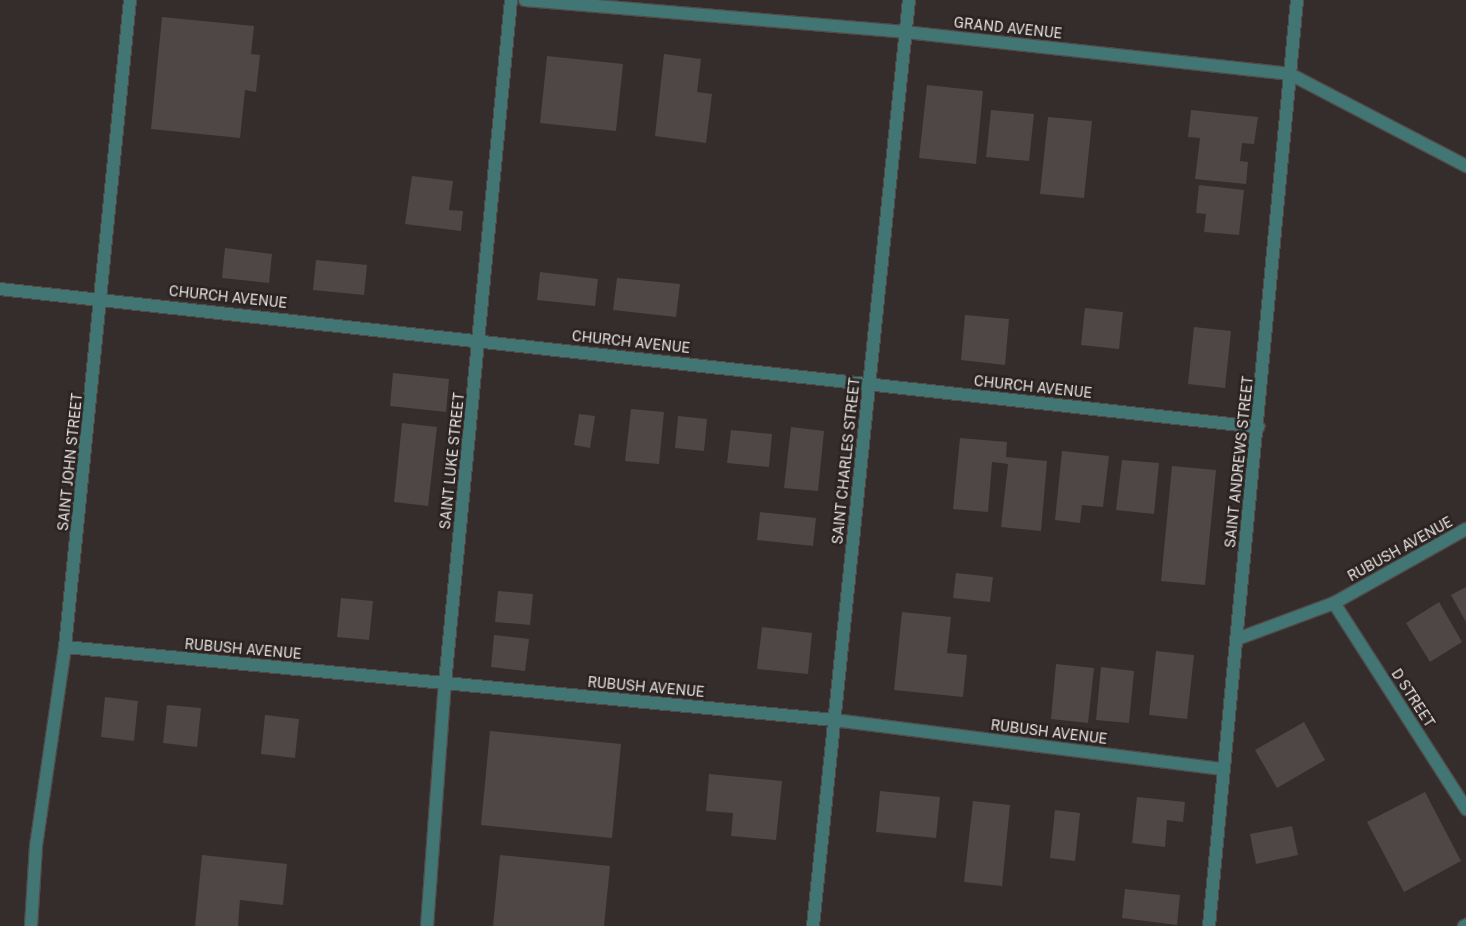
<!DOCTYPE html>
<style>
body{margin:0}
#map{position:relative;width:1466px;height:926px;overflow:hidden;background:#342d2b;font-family:"Public Sans",sans-serif}
div>[style]{position:absolute}
.building>*{inset:0;background:#4e4745}
.roads{filter:drop-shadow(1px 0 #514a48) drop-shadow(-1px 0 #514a48) drop-shadow(0 1px #514a48) drop-shadow(0 -1px #514a48)}
.minor>*{height:12px;margin:-6px;padding:0 6px;transform-origin:6px;border-radius:6px;background:#427675}
span{translate:-50% -50%;white-space:nowrap;text-align:center;line-height:1.15;-webkit-text-stroke:5px #2a2321;paint-order:stroke}
.street-label{font-size:14px;color:#e8e4e2}
</style>
<div id="map">
<div class="building">
<div style="clip-path:polygon(162px 17px,254px 26px,251px 54px,260px 55px,256px 92px,245px 90px,240px 138px,151px 129px)"></div>
<div style="clip-path:polygon(664px 54px,701px 59px,697px 92px,712px 94px,706px 143px,655px 136px)"></div>
<div style="clip-path:polygon(547px 56px,623px 64px,616px 131px,540px 123px)"></div>
<div style="clip-path:polygon(927px 85px,983px 91px,976px 164px,919px 158px)"></div>
<div style="clip-path:polygon(991px 110px,1034px 114px,1029px 161px,986px 157px)"></div>
<div style="clip-path:polygon(1191px 110px,1258px 117px,1254px 144px,1242px 143px,1240px 161px,1248px 162px,1246px 184px,1195px 179px,1200px 138px,1188px 137px)"></div>
<div style="clip-path:polygon(1048px 117px,1092px 121px,1084px 198px,1040px 194px)"></div>
<div style="clip-path:polygon(412px 176px,453px 181px,449px 210px,463px 211px,461px 231px,405px 224px)"></div>
<div style="clip-path:polygon(1199px 185px,1244px 190px,1239px 235px,1204px 232px,1206px 214px,1196px 213px)"></div>
<div style="clip-path:polygon(225px 248px,272px 254px,269px 283px,222px 278px)"></div>
<div style="clip-path:polygon(316px 260px,367px 265px,364px 295px,313px 290px)"></div>
<div style="clip-path:polygon(540px 272px,598px 279px,595px 306px,537px 300px)"></div>
<div style="clip-path:polygon(617px 278px,680px 284px,676px 317px,613px 310px)"></div>
<div style="clip-path:polygon(1085px 308px,1123px 312px,1119px 349px,1081px 345px)"></div>
<div style="clip-path:polygon(965px 315px,1009px 319px,1005px 365px,961px 360px)"></div>
<div style="clip-path:polygon(1194px 327px,1231px 331px,1225px 388px,1188px 384px)"></div>
<div style="clip-path:polygon(393px 373px,449px 379px,446px 412px,390px 406px)"></div>
<div style="clip-path:polygon(631px 409px,664px 412px,659px 464px,625px 461px)"></div>
<div style="clip-path:polygon(579px 414px,595px 416px,590px 448px,574px 445px)"></div>
<div style="clip-path:polygon(678px 416px,707px 419px,704px 451px,675px 448px)"></div>
<div style="clip-path:polygon(402px 423px,437px 427px,428px 506px,394px 502px)"></div>
<div style="clip-path:polygon(791px 427px,824px 431px,818px 491px,784px 488px)"></div>
<div style="clip-path:polygon(731px 430px,772px 434px,769px 467px,727px 463px)"></div>
<div style="clip-path:polygon(960px 438px,1007px 442px,1006px 457px,1047px 461px,1041px 531px,1001px 527px,1008px 464px,992px 462px,988px 512px,953px 509px)"></div>
<div style="clip-path:polygon(1062px 451px,1109px 456px,1103px 507px,1082px 505px,1080px 523px,1055px 520px)"></div>
<div style="clip-path:polygon(1122px 460px,1159px 463px,1154px 514px,1116px 510px)"></div>
<div style="clip-path:polygon(1172px 466px,1216px 470px,1205px 585px,1161px 581px)"></div>
<div style="clip-path:polygon(760px 512px,816px 518px,813px 546px,757px 540px)"></div>
<div style="clip-path:polygon(956px 573px,993px 577px,990px 602px,953px 598px)"></div>
<div style="clip-path:polygon(1466px 587px,1466px 622px,1451px 595px)"></div>
<div style="clip-path:polygon(498px 591px,533px 594px,530px 625px,495px 622px)"></div>
<div style="clip-path:polygon(341px 598px,373px 601px,369px 640px,337px 637px)"></div>
<div style="clip-path:polygon(1439px 602px,1462px 642px,1430px 662px,1406px 623px)"></div>
<div style="clip-path:polygon(902px 612px,951px 617px,947px 653px,967px 655px,963px 697px,894px 690px)"></div>
<div style="clip-path:polygon(762px 627px,812px 633px,808px 674px,757px 669px)"></div>
<div style="clip-path:polygon(494px 635px,529px 639px,525px 671px,491px 667px)"></div>
<div style="clip-path:polygon(1156px 651px,1194px 655px,1187px 719px,1149px 715px)"></div>
<div style="clip-path:polygon(1056px 664px,1094px 668px,1088px 723px,1051px 719px)"></div>
<div style="clip-path:polygon(1101px 667px,1134px 671px,1129px 723px,1096px 720px)"></div>
<div style="clip-path:polygon(105px 697px,138px 701px,134px 741px,101px 737px)"></div>
<div style="clip-path:polygon(167px 705px,201px 708px,197px 747px,163px 743px)"></div>
<div style="clip-path:polygon(265px 715px,299px 719px,295px 758px,261px 754px)"></div>
<div style="clip-path:polygon(1304px 722px,1325px 760px,1277px 788px,1255px 750px)"></div>
<div style="clip-path:polygon(490px 731px,621px 744px,612px 838px,481px 825px)"></div>
<div style="clip-path:polygon(709px 774px,782px 781px,776px 840px,731px 836px,733px 813px,706px 811px)"></div>
<div style="clip-path:polygon(880px 791px,940px 797px,936px 838px,876px 832px)"></div>
<div style="clip-path:polygon(1425px 792px,1461px 861px,1404px 892px,1367px 822px)"></div>
<div style="clip-path:polygon(1137px 797px,1185px 802px,1183px 822px,1167px 820px,1165px 847px,1132px 843px)"></div>
<div style="clip-path:polygon(973px 801px,1010px 805px,1002px 886px,964px 882px)"></div>
<div style="clip-path:polygon(1055px 810px,1080px 813px,1075px 861px,1050px 858px)"></div>
<div style="clip-path:polygon(1292px 826px,1298px 855px,1256px 864px,1250px 834px)"></div>
<div style="clip-path:polygon(202px 855px,287px 864px,283px 905px,240px 900px,238px 926px,195px 926px)"></div>
<div style="clip-path:polygon(500px 855px,610px 866px,604px 926px,493px 926px)"></div>
<div style="clip-path:polygon(1125px 889px,1180px 895px,1177px 925px,1122px 918px)"></div>
</div>
<div class="roads">
<div class="minor">
<div style="left:525px;top:0;width:381px;rotate:4.8deg"></div>
<div style="left:905px;top:32px;width:387px;rotate:6.2deg"></div>
<div style="left:1290px;top:74px;width:199px;rotate:27.6deg"></div>
<div style="left:0;top:289px;width:1266px;rotate:6.26deg"></div>
<div style="left:1334px;top:603px;width:245px;rotate:57.3deg"></div>
<div style="left:1237px;top:639px;width:103px;rotate:-20.4deg"></div>
<div style="left:1334px;top:603px;width:151px;rotate:-29.3deg"></div>
<div style="left:65px;top:647px;width:772px;rotate:5.42deg"></div>
<div style="left:834px;top:720px;width:392px;rotate:7.2deg"></div>
<div style="left:31px;top:926px;width:80px;rotate:-86.4deg"></div>
<div style="left:36px;top:846px;width:201px;rotate:-81.7deg"></div>
<div style="left:65px;top:647px;width:650px;rotate:-84.26deg"></div>
<div style="left:427px;top:926px;width:244px;rotate:-85.8deg"></div>
<div style="left:445px;top:683px;width:686px;rotate:-84.48deg"></div>
<div style="left:813px;top:926px;width:931px;rotate:-84.08deg"></div>
<div style="left:1209px;top:926px;width:930px;rotate:-84.57deg"></div>
<div style="left:1464px;top:926px;width:2px;rotate:-27deg"></div>
</div>
</div>
<div class="street-label">
<span style="left:1008px;top:28px;rotate:6deg">GRAND AVENUE</span>
<span style="left:228px;top:297px;rotate:6deg">CHURCH AVENUE</span>
<span style="left:631px;top:342px;rotate:6deg">CHURCH AVENUE</span>
<span style="left:1033px;top:387px;rotate:6deg">CHURCH AVENUE</span>
<span style="left:452px;top:461px;rotate:-84deg">SAINT LUKE STREET</span>
<span style="left:846px;top:461px;rotate:-84deg">SAINT CHARLES STREET</span>
<span style="left:70px;top:462px;rotate:-84deg">SAINT JOHN STREET</span>
<span style="left:1239px;top:462px;rotate:-84deg">SAINT ANDREWS STREET</span>
<span style="left:1400px;top:549px;rotate:-29deg">RUBUSH AVENUE</span>
<span style="left:243px;top:649px;rotate:5deg">RUBUSH AVENUE</span>
<span style="left:646px;top:687px;rotate:5deg">RUBUSH AVENUE</span>
<span style="left:1413px;top:698px;rotate:57deg">D STREET</span>
<span style="left:1049px;top:732px;rotate:7deg">RUBUSH AVENUE</span>
</div>
</div>
